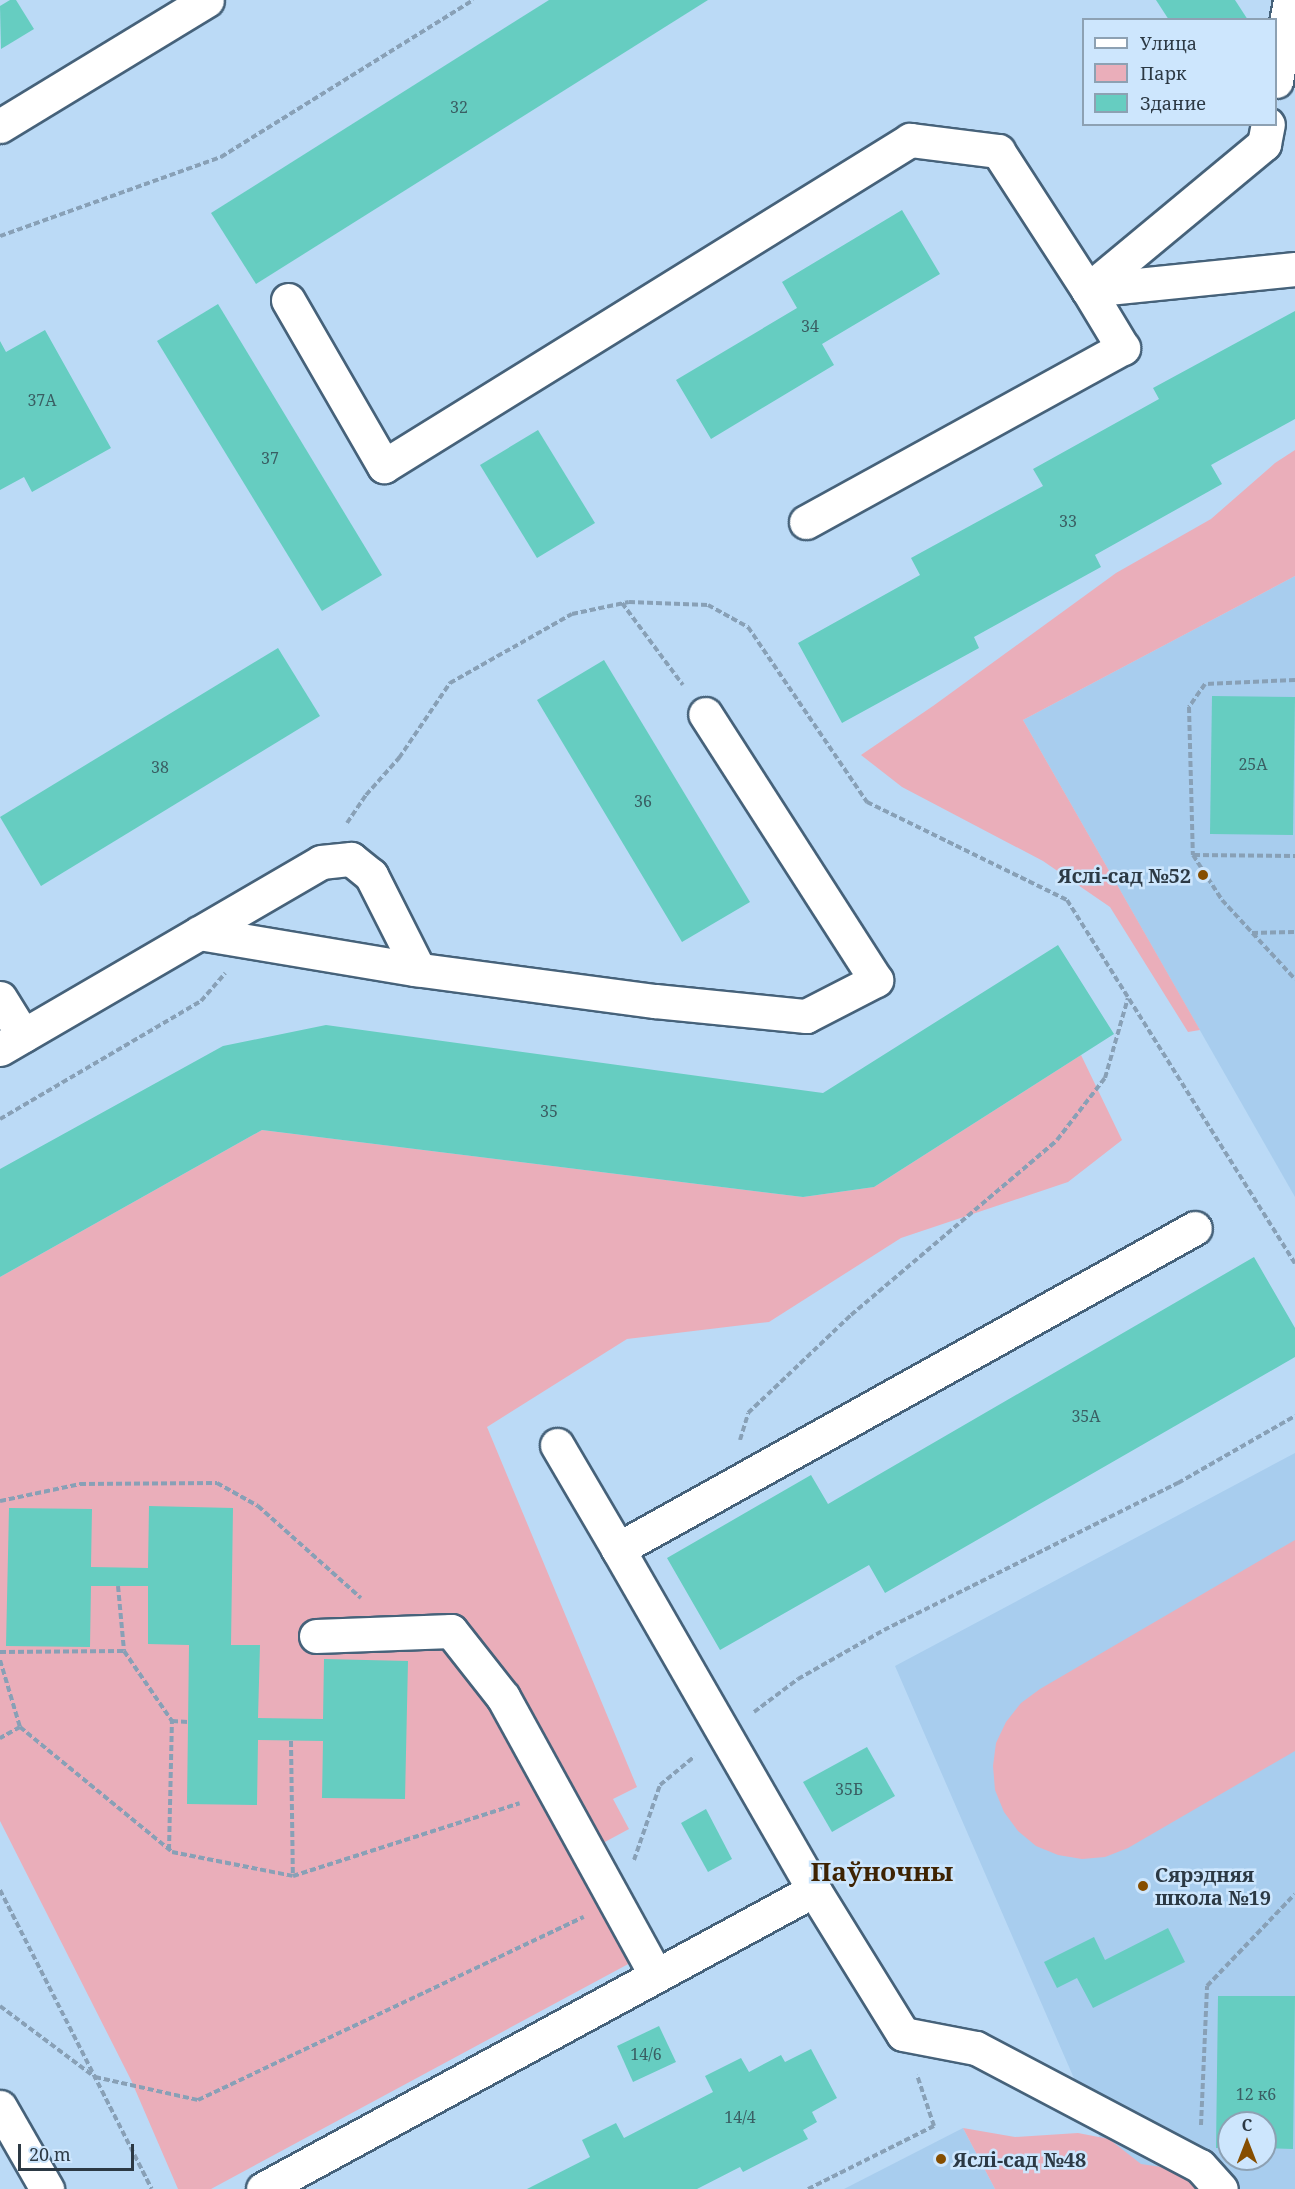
<!DOCTYPE html>
<meta charset="utf-8">
<style>
body{margin:0}
#map{position:relative;width:1295px;height:2189px;overflow:hidden;background:#bbdaf6;font-family:"Noto Serif",serif}
div>[style]{position:absolute}
.built>*{inset:0;background:#a8cdee}
.green>*{inset:0;background:#eaaeba}
.building>*{inset:0;background:#66cdc1}
.path>*{height:4px;margin-top:-2px;transform-origin:0;background:repeating-linear-gradient(90deg,#88a0b6 0 6px,transparent 0 9px)}
.roads{filter:drop-shadow(2px 0 #46627a) drop-shadow(-2px 0 #46627a) drop-shadow(0 2px #46627a) drop-shadow(0 -2px #46627a)}
.minor>*{height:33px;margin:-16.5px;padding:0 16.5px;transform-origin:16.5px;border-radius:16.5px;background:#fff}
.dots>*{width:16px;height:16px;translate:-50% -50%;box-sizing:border-box;border:3px solid #cde6fd;border-radius:50%}
span{translate:-50% -50%;white-space:nowrap;text-align:center;line-height:1.15;-webkit-text-stroke:5px #cde6fd;paint-order:stroke}
.number-label{font-size:16px;color:#3a5e63}
.number-label span{-webkit-text-stroke-width:0}
.poi-label{font-size:20px;color:#2c3944;font-weight:700}
.right{translate:-100% -50%;text-align:right}
.left{translate:0 -50%;text-align:left}
.district-label{font-size:26px;color:#3e2303;font-weight:700}
.legend{position:absolute;left:1082px;top:18px;width:195px;height:108px;box-sizing:border-box;background:#cde6fd;border:2px solid #8da1b3;margin:0;padding:8px 10px;list-style:none;font-size:18px;color:#2c3944}
.legend li{display:flex;align-items:center;gap:12px;height:30px}
.legend b{width:30px;border:2px solid #8da1b3}
.north{position:absolute;left:1217px;top:2111px;width:60px;height:60px;box-sizing:border-box;background:#cde6fd;border:2px solid #8da1b3;border-radius:50%;rotate:0deg;font-size:16px;font-weight:700;line-height:24px;text-align:center;color:#2c3944}
.north::after{content:'';display:block;margin:auto;width:21px;height:27px;background:#864e00;clip-path:polygon(50% 0,100% 100%,50% 72%,0 100%)}
.scale{position:absolute;left:18px;top:2144px;width:116px;height:27px;box-sizing:border-box;border:3px solid #2c3944;border-top:0;padding-left:8px;font-size:18px;line-height:21px;white-space:nowrap;color:#2c3944;-webkit-text-stroke:4px #cde6fd;paint-order:stroke}
</style>
<div id="map">
<div class="built">
<div style="clip-path:polygon(1295px 576px,1295px 1197px,1023px 720px)"></div>
<div style="clip-path:polygon(evenodd,1295px 1453px,1295px 2189px,1122px 2189px,895px 1666px,1295px 1453px,1229px 2123px,1265px 2123px,1265px 2159px,1229px 2159px,1229px 2123px)"></div>
<div style="clip-path:polygon(963px 2128px,995px 2189px,844px 2189px)"></div>
</div>
<div class="green">
<div style="clip-path:polygon(1295px 450px,1295px 576px,1023px 720px,1200px 1030px,1188px 1032px,1110px 907px,1043px 861px,902px 787px,861px 755px,933px 706px,1116px 573px,1211px 519px,1275px 463px)"></div>
<div style="clip-path:polygon(1081px 1055px,1122px 1140px,1068px 1182px,901px 1238px,769px 1322px,627px 1339px,487px 1427px,637px 1787px,613px 1799px,629px 1829px,603px 1843px,658px 1948px,211px 2189px,178px 2189px,131px 2080px,0 1821px,0 1277px,262px 1130px,803px 1197px,874px 1187px)"></div>
<div style="clip-path:polygon(1295px 1540px,1295px 1751px,1128px 1848px,1105px 1857px,1082px 1859px,1058px 1855px,1036px 1846px,1018px 1831px,1004px 1812px,995px 1790px,993px 1766px,996px 1743px,1006px 1722px,1021px 1703px,1040px 1689px)"></div>
<div style="clip-path:polygon(963px 2128px,1015px 2137px,1078px 2133px,1109px 2139px,1141px 2164px,1168px 2168px,1205px 2189px,995px 2189px)"></div>
</div>
<div class="building">
<div style="clip-path:polygon(10px 0,16px 0,34px 29px,1px 49px,0 6px)"></div>
<div style="clip-path:polygon(549px 0,708px 0,256px 284px,211px 213px)"></div>
<div style="clip-path:polygon(1156px 0,1235px 0,1248px 20px,1169px 20px)"></div>
<div style="clip-path:polygon(902px 210px,940px 274px,822px 344px,834px 365px,711px 439px,676px 380px,797px 308px,782px 282px)"></div>
<div style="clip-path:polygon(218px 304px,382px 575px,322px 611px,157px 341px)"></div>
<div style="clip-path:polygon(1295px 311px,1295px 419px,1211px 465px,1222px 484px,1095px 555px,1101px 567px,974px 637px,979px 648px,842px 723px,798px 643px,920px 575px,911px 558px,1043px 486px,1033px 469px,1159px 399px,1153px 388px)"></div>
<div style="clip-path:polygon(45px 330px,111px 448px,32px 492px,24px 477px,0 490px,0 341px,6px 352px)"></div>
<div style="clip-path:polygon(538px 430px,595px 523px,537px 558px,480px 465px)"></div>
<div style="clip-path:polygon(278px 648px,320px 716px,41px 886px,0 817px)"></div>
<div style="clip-path:polygon(604px 660px,750px 902px,682px 942px,537px 700px)"></div>
<div style="clip-path:polygon(1212px 696px,1295px 697px,1293px 835px,1210px 834px)"></div>
<div style="clip-path:polygon(1058px 945px,1114px 1034px,874px 1187px,803px 1197px,262px 1130px,0 1277px,0 1169px,223px 1046px,326px 1025px,823px 1093px)"></div>
<div style="clip-path:polygon(1254px 1257px,1295px 1328px,1295px 1357px,885px 1593px,869px 1565px,720px 1650px,667px 1558px,811px 1475px,828px 1504px)"></div>
<div style="clip-path:polygon(149px 1506px,233px 1508px,231px 1645px,260px 1645px,258px 1718px,323px 1719px,324px 1659px,408px 1661px,405px 1799px,322px 1798px,323px 1741px,258px 1740px,257px 1805px,187px 1804px,189px 1645px,148px 1644px,148px 1586px,91px 1586px,90px 1647px,6px 1646px,9px 1508px,92px 1509px,91px 1567px,148px 1568px)"></div>
<div style="clip-path:polygon(867px 1747px,895px 1796px,832px 1832px,803px 1782px)"></div>
<div style="clip-path:polygon(706px 1809px,732px 1859px,708px 1872px,681px 1823px)"></div>
<div style="clip-path:polygon(1168px 1928px,1185px 1962px,1093px 2008px,1077px 1978px,1057px 1988px,1044px 1962px,1094px 1937px,1105px 1960px)"></div>
<div style="clip-path:polygon(1218px 1996px,1295px 1996px,1293px 2149px,1265px 2148px,1265px 2123px,1229px 2123px,1229px 2148px,1216px 2148px)"></div>
<div style="clip-path:polygon(659px 2026px,676px 2062px,633px 2082px,617px 2046px)"></div>
<div style="clip-path:polygon(811px 2049px,837px 2098px,812px 2112px,817px 2122px,803px 2130px,808px 2139px,743px 2172px,740px 2167px,697px 2189px,527px 2189px,590px 2157px,582px 2140px,616px 2123px,624px 2138px,713px 2092px,705px 2076px,741px 2058px,749px 2072px,781px 2055px,785px 2062px)"></div>
</div>
<div class="path">
<div style="left:0;top:236px;width:235px;rotate:-19.7deg"></div>
<div style="left:221px;top:157px;width:297px;rotate:-31.9deg"></div>
<div style="left:622px;top:603px;width:102px;rotate:53.4deg"></div>
<div style="left:1295px;top:680px;width:90px;rotate:177.5deg"></div>
<div style="left:1205px;top:684px;width:28px;rotate:125deg"></div>
<div style="left:1189px;top:707px;width:148px;rotate:88.5deg"></div>
<div style="left:1193px;top:855px;width:54px;rotate:57.2deg"></div>
<div style="left:1222px;top:900px;width:108px;rotate:47.3deg"></div>
<div style="left:347px;top:823px;width:34px;rotate:-56deg"></div>
<div style="left:366px;top:795px;width:50px;rotate:-48.3deg"></div>
<div style="left:399px;top:758px;width:91px;rotate:-55.8deg"></div>
<div style="left:450px;top:683px;width:140px;rotate:-29.5deg"></div>
<div style="left:572px;top:614px;width:58px;rotate:-11.9deg"></div>
<div style="left:629px;top:602px;width:79px;rotate:2.2deg"></div>
<div style="left:708px;top:605px;width:46px;rotate:28.8deg"></div>
<div style="left:748px;top:627px;width:212px;rotate:55.8deg"></div>
<div style="left:867px;top:802px;width:223px;rotate:26.1deg"></div>
<div style="left:1067px;top:900px;width:429px;rotate:57.9deg"></div>
<div style="left:1194px;top:855px;width:101px;rotate:0.6deg"></div>
<div style="left:1252px;top:933px;width:43px;rotate:-1.3deg"></div>
<div style="left:0;top:1119px;width:233px;rotate:-30.4deg"></div>
<div style="left:201px;top:1001px;width:37px;rotate:-49deg"></div>
<div style="left:740px;top:1440px;width:28px;rotate:-73deg"></div>
<div style="left:748px;top:1413px;width:142px;rotate:-43.6deg"></div>
<div style="left:851px;top:1315px;width:270px;rotate:-40.3deg"></div>
<div style="left:1057px;top:1140px;width:78px;rotate:-52.3deg"></div>
<div style="left:1105px;top:1078px;width:83px;rotate:-74deg"></div>
<div style="left:0;top:1501px;width:82px;rotate:-12deg"></div>
<div style="left:80px;top:1484px;width:137px;rotate:-0.4deg"></div>
<div style="left:217px;top:1483px;width:47px;rotate:29.3deg"></div>
<div style="left:258px;top:1506px;width:138px;rotate:41.8deg"></div>
<div style="left:118px;top:1586px;width:65px;rotate:84.7deg"></div>
<div style="left:124px;top:1651px;width:85px;rotate:55.6deg"></div>
<div style="left:0;top:1652px;width:124px;rotate:-0.5deg"></div>
<div style="left:0;top:1660px;width:70px;rotate:73.4deg"></div>
<div style="left:20px;top:1727px;width:23px;rotate:151deg"></div>
<div style="left:754px;top:1712px;width:55px;rotate:-36.9deg"></div>
<div style="left:798px;top:1679px;width:99px;rotate:-29.7deg"></div>
<div style="left:884px;top:1630px;width:329px;rotate:-26.6deg"></div>
<div style="left:1178px;top:1483px;width:135px;rotate:-29.8deg"></div>
<div style="left:20px;top:1727px;width:197px;rotate:39.4deg"></div>
<div style="left:172px;top:1852px;width:123px;rotate:11.2deg"></div>
<div style="left:293px;top:1876px;width:238px;rotate:-17.8deg"></div>
<div style="left:291px;top:1741px;width:135px;rotate:89.2deg"></div>
<div style="left:169px;top:1850px;width:129px;rotate:-88.7deg"></div>
<div style="left:172px;top:1721px;width:16px;rotate:4deg"></div>
<div style="left:634px;top:1860px;width:79px;rotate:-70.9deg"></div>
<div style="left:660px;top:1785px;width:45px;rotate:-39.6deg"></div>
<div style="left:0;top:1890px;width:335px;rotate:63.1deg"></div>
<div style="left:0;top:2006px;width:119px;rotate:36.8deg"></div>
<div style="left:95px;top:2077px;width:106px;rotate:12.6deg"></div>
<div style="left:198px;top:2100px;width:427px;rotate:-25.4deg"></div>
<div style="left:1201px;top:2125px;width:139px;rotate:-87.5deg"></div>
<div style="left:1207px;top:1986px;width:127px;rotate:-46.3deg"></div>
<div style="left:808px;top:2189px;width:141px;rotate:-26.6deg"></div>
<div style="left:934px;top:2126px;width:54px;rotate:-108.4deg"></div>
</div>
<div class="roads">
<div class="minor">
<div style="left:1276px;top:81px;width:82px;rotate:-80.2deg"></div>
<div style="left:0;top:126px;width:242px;rotate:-31.3deg"></div>
<div style="left:288px;top:300px;width:192px;rotate:60deg"></div>
<div style="left:384px;top:466px;width:619px;rotate:-31.79deg"></div>
<div style="left:910px;top:140px;width:89px;rotate:7.1deg"></div>
<div style="left:998px;top:151px;width:166px;rotate:57.1deg"></div>
<div style="left:1088px;top:290px;width:229px;rotate:-39.7deg"></div>
<div style="left:1264px;top:144px;width:20px;rotate:-79deg"></div>
<div style="left:806px;top:522px;width:362px;rotate:-28.8deg"></div>
<div style="left:1123px;top:348px;width:68px;rotate:-121.1deg"></div>
<div style="left:1088px;top:290px;width:208px;rotate:-5.8deg"></div>
<div style="left:199px;top:933px;width:218px;rotate:9.5deg"></div>
<div style="left:414px;top:969px;width:243px;rotate:7.6deg"></div>
<div style="left:655px;top:1001px;width:152px;rotate:5.7deg"></div>
<div style="left:806px;top:1016px;width:79px;rotate:-27.2deg"></div>
<div style="left:876px;top:980px;width:316px;rotate:-122.7deg"></div>
<div style="left:0;top:998px;width:44px;rotate:58.1deg"></div>
<div style="left:0;top:1049px;width:371px;rotate:-30.2deg"></div>
<div style="left:321px;top:862px;width:30px;rotate:-6deg"></div>
<div style="left:351px;top:859px;width:26px;rotate:39deg"></div>
<div style="left:371px;top:875px;width:106px;rotate:63.2deg"></div>
<div style="left:557px;top:1445px;width:121px;rotate:59.6deg"></div>
<div style="left:316px;top:1636px;width:135px;rotate:-2.1deg"></div>
<div style="left:451px;top:1631px;width:84px;rotate:51.8deg"></div>
<div style="left:503px;top:1697px;width:317px;rotate:61.2deg"></div>
<div style="left:814px;top:1890px;width:169px;rotate:58.3deg"></div>
<div style="left:903px;top:2034px;width:74px;rotate:10.9deg"></div>
<div style="left:976px;top:2048px;width:253px;rotate:27.8deg"></div>
<div style="left:1200px;top:2166px;width:31px;rotate:48deg"></div>
<div style="left:0;top:2107px;width:95px;rotate:60.2deg"></div>
<div style="left:263px;top:2189px;width:627px;rotate:-28.49deg"></div>
<div style="left:814px;top:1890px;width:393px;rotate:-119.9deg"></div>
<div style="left:618px;top:1549px;width:660px;rotate:-29.09deg"></div>
</div>
</div>
<div class="dots">
<div style="left:1203px;top:875px;background:#864e00"></div>
<div style="left:1143px;top:1886px;background:#864e00"></div>
<div style="left:941px;top:2159px;background:#864e00"></div>
</div>
<div class="number-label">
<span style="left:459px;top:107px">32</span>
<span style="left:810px;top:326px">34</span>
<span style="left:42px;top:400px">37А</span>
<span style="left:270px;top:458px">37</span>
<span style="left:1068px;top:521px">33</span>
<span style="left:1253px;top:764px">25А</span>
<span style="left:160px;top:767px">38</span>
<span style="left:643px;top:801px">36</span>
<span style="left:549px;top:1111px">35</span>
<span style="left:1086px;top:1416px">35А</span>
<span style="left:849px;top:1789px">35Б</span>
<span style="left:646px;top:2054px">14/6</span>
<span style="left:1256px;top:2094px">12 к6</span>
<span style="left:740px;top:2117px">14/4</span>
</div>
<div class="poi-label">
<span class="right" style="left:1191px;top:875px">Яслі-сад №52</span>
<span class="left" style="left:1155px;top:1886px">Сярэдняя<br>школа №19</span>
<span class="left" style="left:953px;top:2159px">Яслі-сад №48</span>
</div>
<div class="district-label">
<span style="left:882px;top:1872px">Паўночны</span>
</div>
<ul class="legend">
<li><b style="height:8px;background:#fff"></b>Улица</li>
<li><b style="height:16px;background:#eaaeba"></b>Парк</li>
<li><b style="height:16px;background:#66cdc1"></b>Здание</li>
</ul>
<div class="north">С</div>
<div class="scale">20 m</div>
</div>
